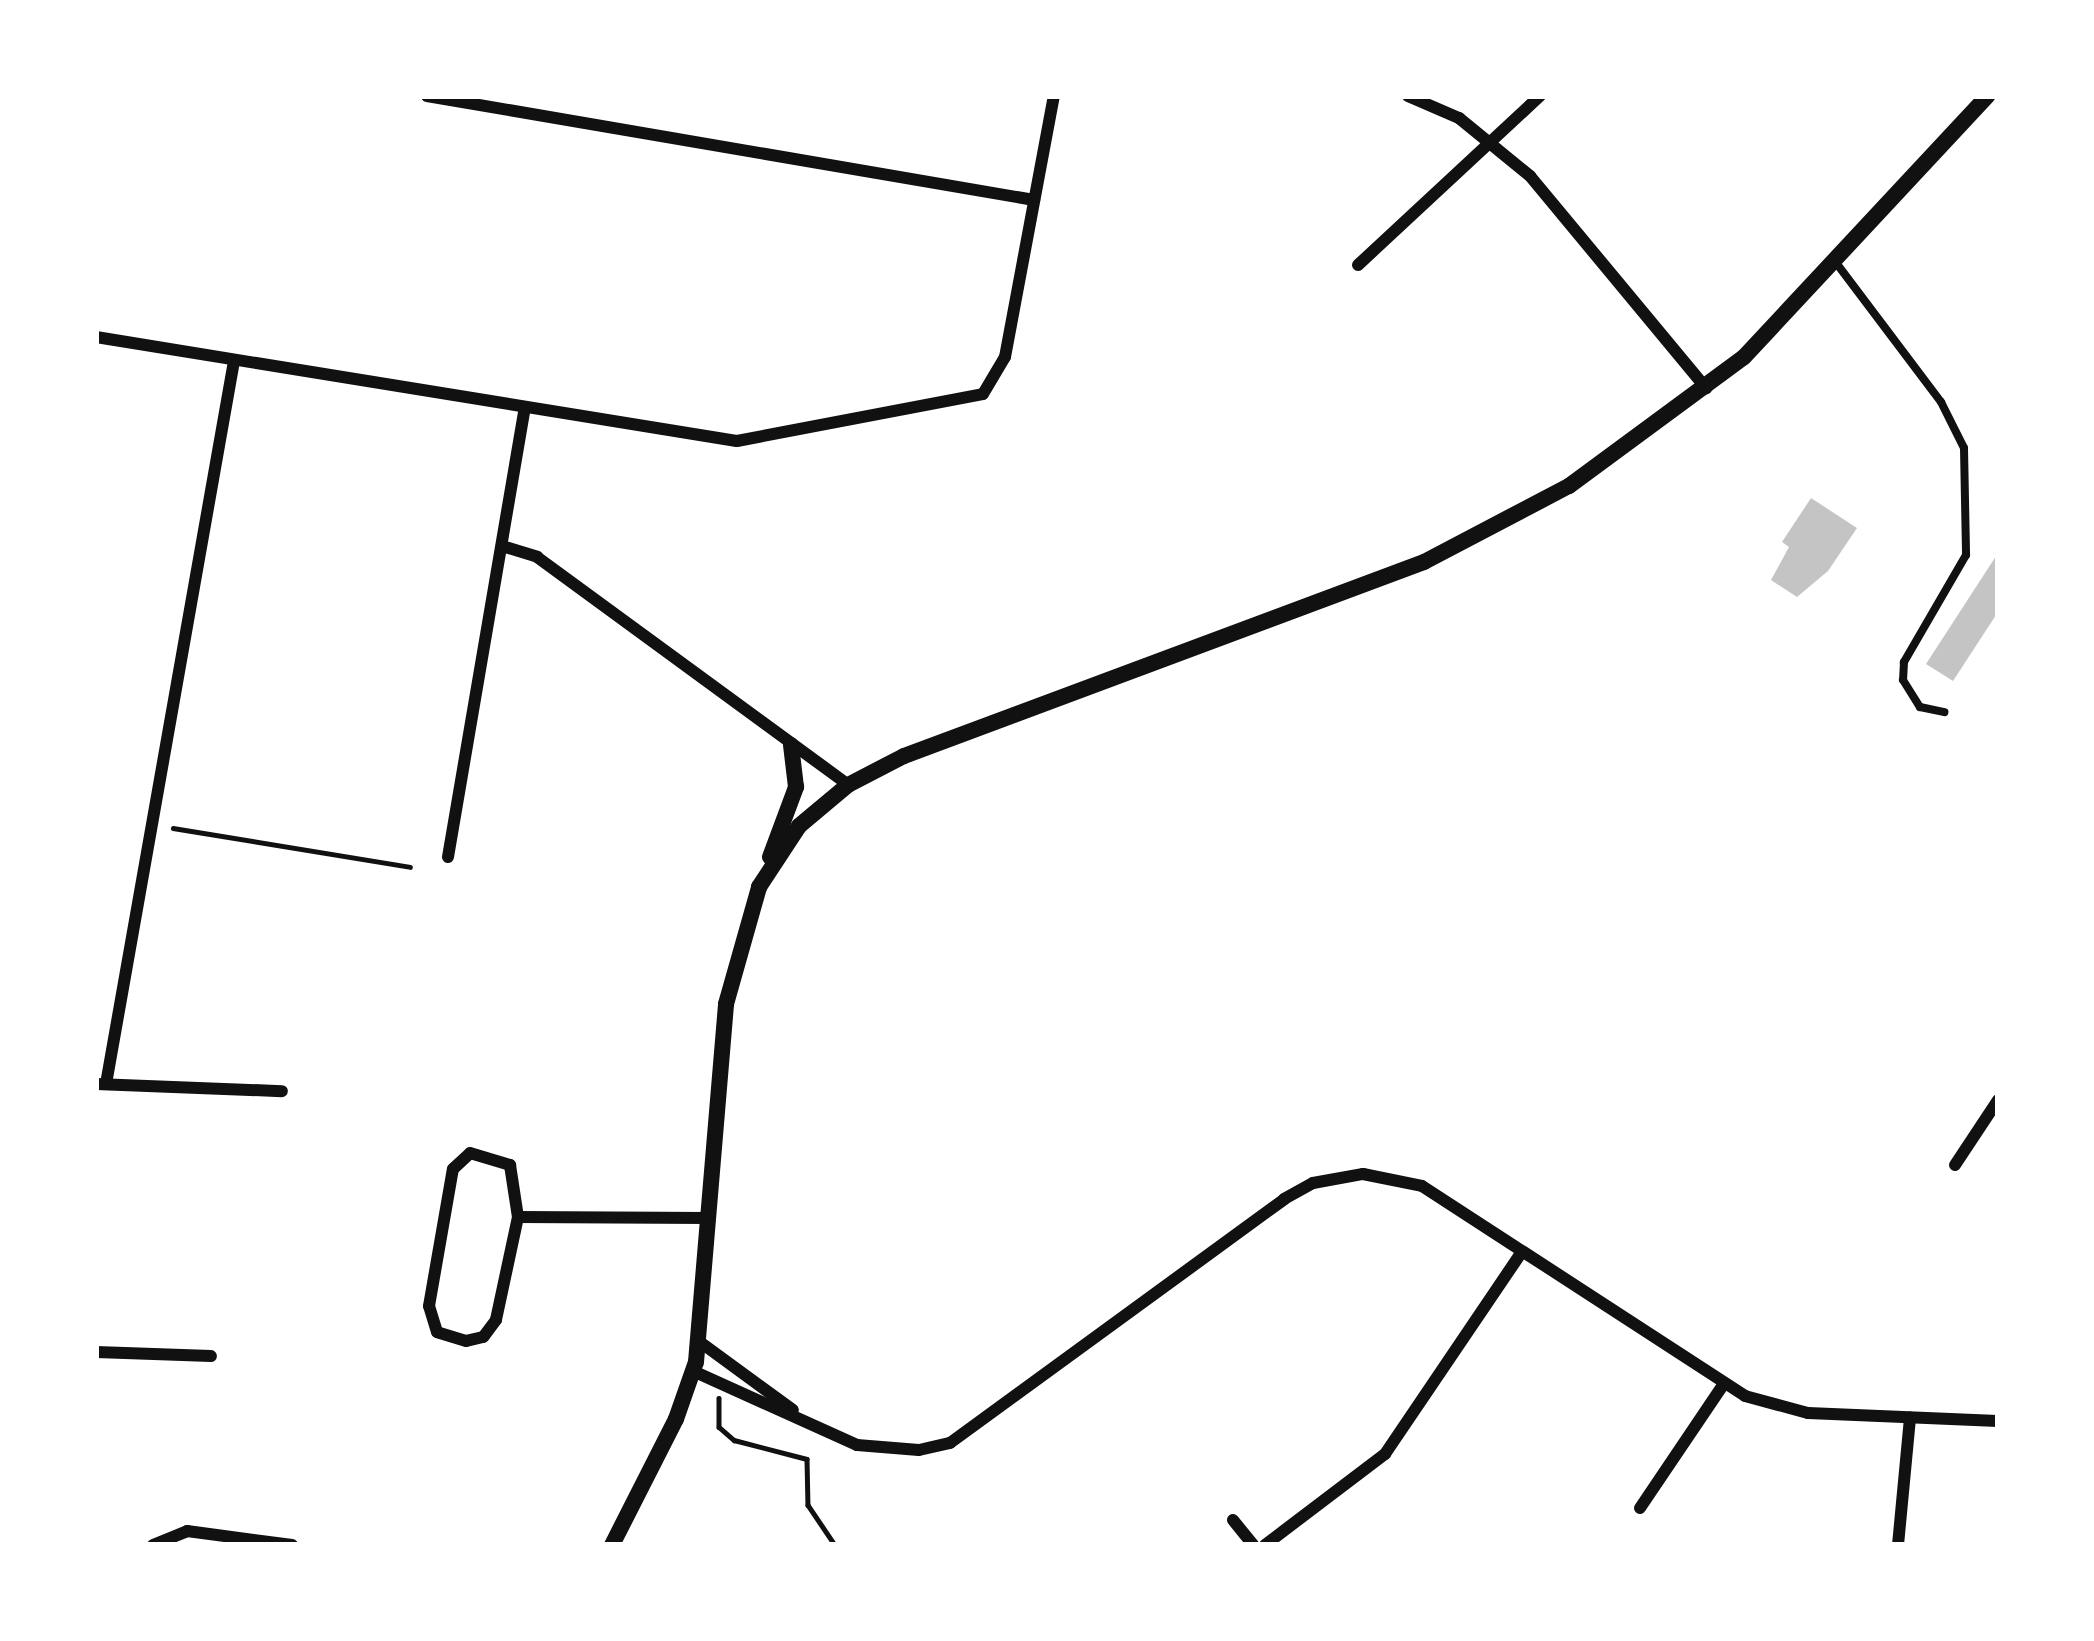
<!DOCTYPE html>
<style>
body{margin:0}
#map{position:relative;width:2094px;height:1641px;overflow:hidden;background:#fff;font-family:Karla,sans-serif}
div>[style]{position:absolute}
.building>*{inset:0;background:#c4c4c4}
.path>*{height:4.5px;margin:-2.25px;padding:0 2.25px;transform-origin:2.25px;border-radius:2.25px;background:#111}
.service>*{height:8px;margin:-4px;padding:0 4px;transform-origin:4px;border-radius:4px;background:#111}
.minor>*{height:12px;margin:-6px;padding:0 6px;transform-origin:6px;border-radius:6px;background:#111}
.tertiary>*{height:16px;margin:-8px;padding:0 8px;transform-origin:8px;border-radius:8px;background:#111}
span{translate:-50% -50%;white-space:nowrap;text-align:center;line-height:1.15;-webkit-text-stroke:10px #fff;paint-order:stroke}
.frame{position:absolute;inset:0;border:99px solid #fff;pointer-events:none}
</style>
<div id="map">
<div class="building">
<div style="clip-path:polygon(1811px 498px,1857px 528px,1828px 571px,1797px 597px,1771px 580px,1789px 547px,1782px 542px)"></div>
<div style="clip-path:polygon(1998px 553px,1998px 612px,1953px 681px,1926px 664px)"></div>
</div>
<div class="path">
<div style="left:173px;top:828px;width:240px;rotate:9.3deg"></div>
<div style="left:719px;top:1398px;width:29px;rotate:90deg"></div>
<div style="left:719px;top:1427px;width:20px;rotate:41deg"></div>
<div style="left:734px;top:1440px;width:75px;rotate:14.6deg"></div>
<div style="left:807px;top:1459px;width:46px;rotate:88.8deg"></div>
<div style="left:808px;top:1505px;width:48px;rotate:56deg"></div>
</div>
<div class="service">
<div style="left:1837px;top:264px;width:173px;rotate:53deg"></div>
<div style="left:1941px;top:402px;width:51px;rotate:63.4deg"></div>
<div style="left:1964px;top:448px;width:107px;rotate:88.9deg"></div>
<div style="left:1966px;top:555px;width:124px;rotate:120.1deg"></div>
<div style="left:1904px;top:662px;width:18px;rotate:93deg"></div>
<div style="left:1903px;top:680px;width:32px;rotate:58deg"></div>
<div style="left:1920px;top:707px;width:25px;rotate:12deg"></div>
</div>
<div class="minor">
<div style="left:427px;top:96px;width:616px;rotate:9.72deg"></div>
<div style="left:1408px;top:96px;width:56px;rotate:23.3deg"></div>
<div style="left:1459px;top:118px;width:92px;rotate:39.2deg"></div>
<div style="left:1530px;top:176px;width:276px;rotate:50.3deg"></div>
<div style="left:1358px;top:265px;width:248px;rotate:-42.9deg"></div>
<div style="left:96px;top:337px;width:649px;rotate:9.22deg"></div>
<div style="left:737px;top:441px;width:250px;rotate:-10.8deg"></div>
<div style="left:983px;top:394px;width:43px;rotate:-59.3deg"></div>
<div style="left:1005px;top:357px;width:266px;rotate:-79.4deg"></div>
<div style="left:502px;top:546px;width:37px;rotate:17deg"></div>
<div style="left:537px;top:557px;width:386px;rotate:36.2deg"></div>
<div style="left:448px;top:857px;width:456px;rotate:-80.3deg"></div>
<div style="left:96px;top:1084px;width:186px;rotate:2.2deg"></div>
<div style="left:106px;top:1084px;width:734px;rotate:-79.96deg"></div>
<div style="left:470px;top:1153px;width:42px;rotate:16.7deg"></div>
<div style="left:510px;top:1165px;width:53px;rotate:81.3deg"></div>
<div style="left:518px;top:1217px;width:105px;rotate:102.1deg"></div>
<div style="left:496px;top:1320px;width:21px;rotate:127deg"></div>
<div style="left:483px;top:1337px;width:17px;rotate:167deg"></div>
<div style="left:466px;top:1341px;width:30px;rotate:-163deg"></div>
<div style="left:437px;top:1332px;width:27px;rotate:-107deg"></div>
<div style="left:429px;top:1306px;width:139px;rotate:-80.1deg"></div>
<div style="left:453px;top:1169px;width:23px;rotate:-43deg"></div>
<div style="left:1955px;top:1165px;width:78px;rotate:-56.5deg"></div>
<div style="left:518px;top:1217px;width:190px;rotate:0.3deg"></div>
<div style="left:700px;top:1342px;width:115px;rotate:36.2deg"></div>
<div style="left:96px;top:1352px;width:115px;rotate:2deg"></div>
<div style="left:693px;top:1371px;width:180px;rotate:24.3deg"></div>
<div style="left:857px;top:1445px;width:62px;rotate:4.6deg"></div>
<div style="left:919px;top:1450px;width:32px;rotate:-13deg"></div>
<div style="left:950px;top:1443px;width:414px;rotate:-36.1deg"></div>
<div style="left:1284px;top:1199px;width:33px;rotate:-29deg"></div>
<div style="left:1313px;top:1183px;width:51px;rotate:-10.2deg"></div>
<div style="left:1363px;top:1174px;width:60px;rotate:11.5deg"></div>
<div style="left:1422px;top:1186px;width:385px;rotate:33deg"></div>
<div style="left:1745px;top:1396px;width:65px;rotate:15.1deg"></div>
<div style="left:1808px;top:1413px;width:190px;rotate:2.4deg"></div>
<div style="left:1640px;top:1508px;width:148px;rotate:-56deg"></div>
<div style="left:1233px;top:1520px;width:32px;rotate:51deg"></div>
<div style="left:153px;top:1545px;width:37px;rotate:-22deg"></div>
<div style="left:187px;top:1531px;width:106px;rotate:7.6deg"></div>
<div style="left:1265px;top:1545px;width:151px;rotate:-37.2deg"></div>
<div style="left:1385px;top:1454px;width:244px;rotate:-55.9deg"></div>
<div style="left:1898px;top:1545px;width:128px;rotate:-84.6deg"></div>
</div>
<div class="tertiary">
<div style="left:770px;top:857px;width:75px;rotate:-69.6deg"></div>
<div style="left:796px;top:787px;width:42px;rotate:-96.8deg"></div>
<div style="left:612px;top:1545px;width:141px;rotate:-63.1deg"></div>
<div style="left:676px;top:1419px;width:60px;rotate:-70.7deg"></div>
<div style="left:696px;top:1362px;width:359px;rotate:-85.2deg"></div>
<div style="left:726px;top:1004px;width:122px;rotate:-74.2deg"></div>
<div style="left:759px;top:887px;width:73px;rotate:-56.7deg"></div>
<div style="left:799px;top:826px;width:64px;rotate:-39.9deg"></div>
<div style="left:848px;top:785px;width:63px;rotate:-27.4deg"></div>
<div style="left:904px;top:756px;width:555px;rotate:-20.46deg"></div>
<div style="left:1424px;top:562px;width:164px;rotate:-27.7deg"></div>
<div style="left:1569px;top:486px;width:217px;rotate:-36.4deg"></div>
<div style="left:1744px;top:357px;width:357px;rotate:-47deg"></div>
</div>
<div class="frame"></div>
</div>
